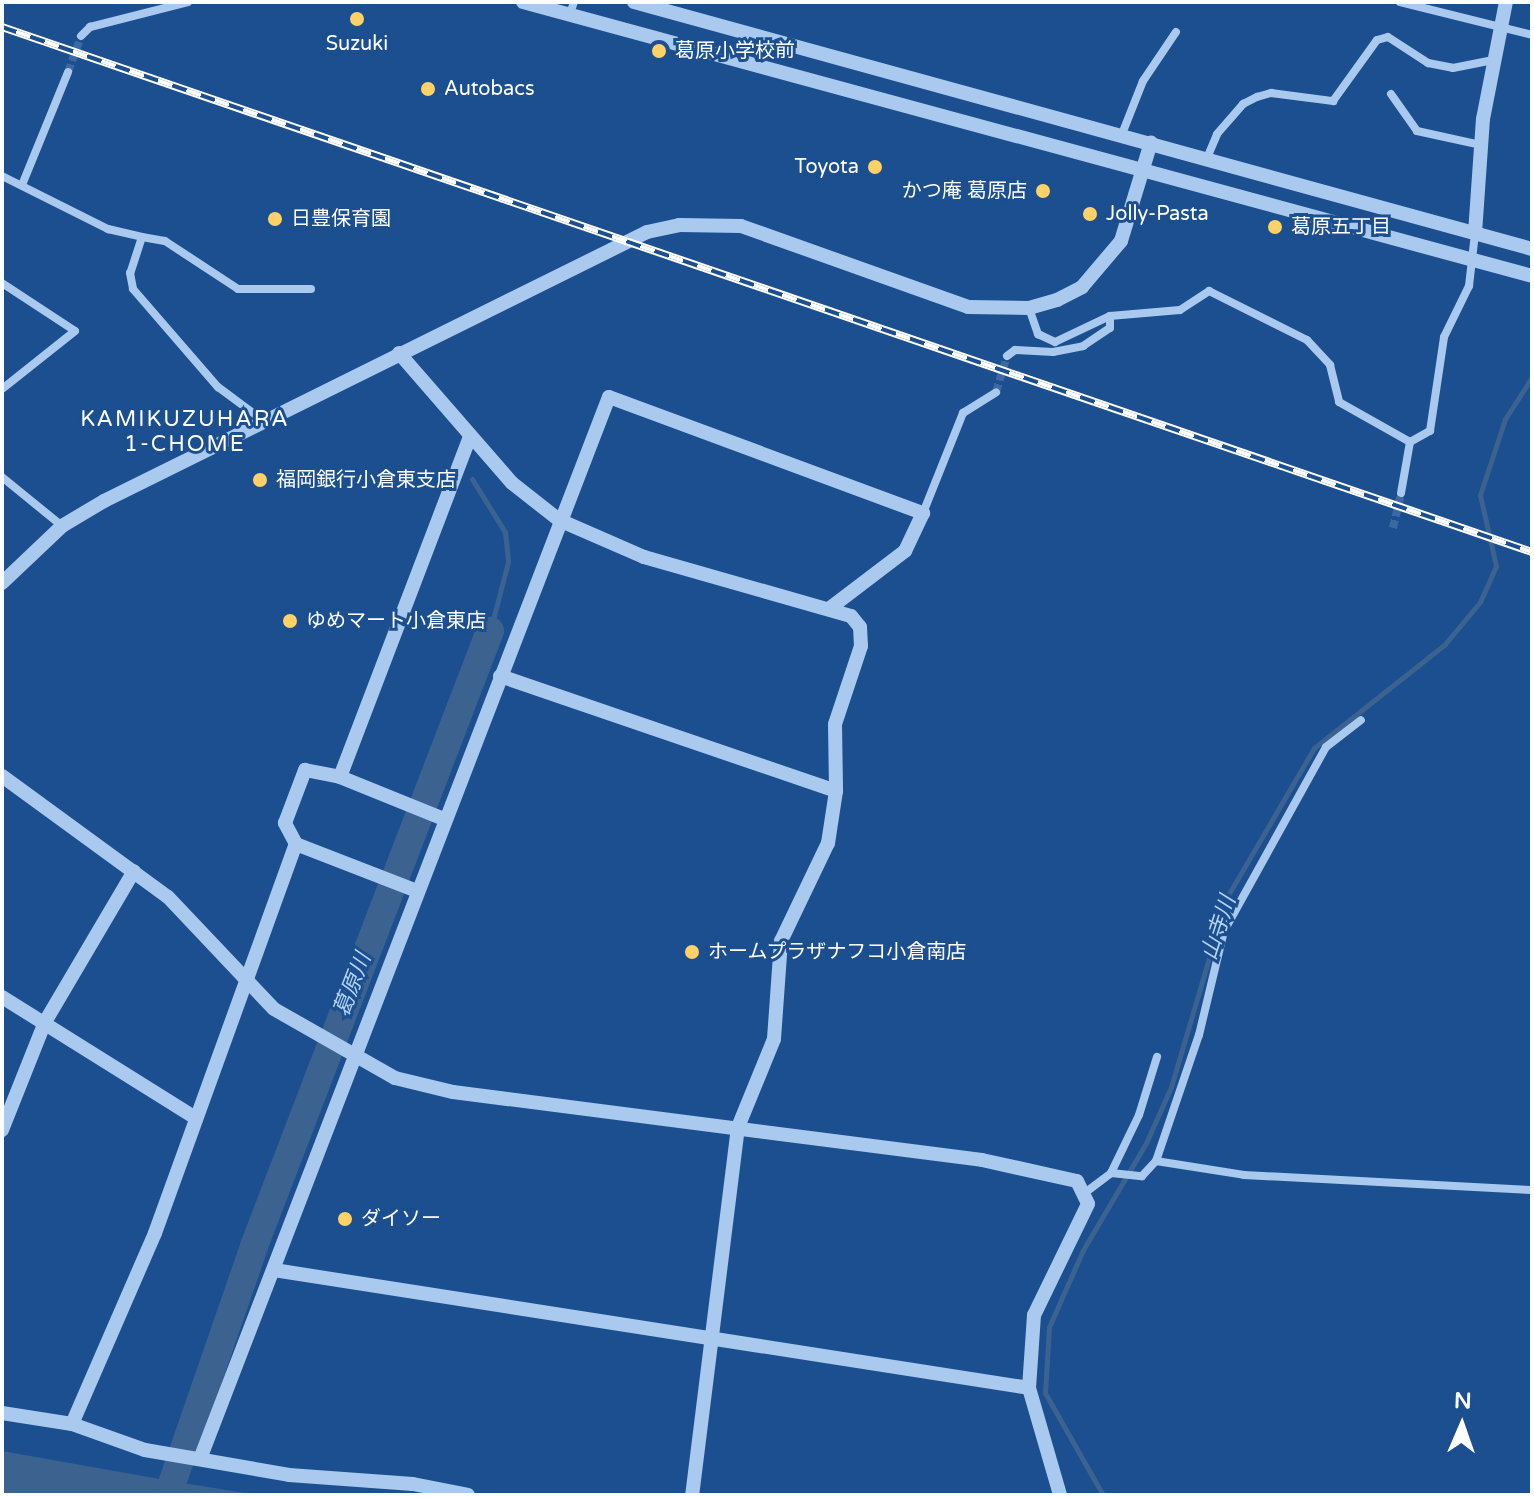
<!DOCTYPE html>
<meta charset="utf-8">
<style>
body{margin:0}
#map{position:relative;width:1534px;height:1497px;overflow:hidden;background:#1b4f8f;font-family:"Varela Round","Noto Sans JP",sans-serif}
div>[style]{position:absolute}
.water>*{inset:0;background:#3c6290}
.stream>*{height:5px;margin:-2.5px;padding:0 2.5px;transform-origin:2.5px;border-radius:2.5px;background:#3c6290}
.river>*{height:28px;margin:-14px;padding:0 14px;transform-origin:14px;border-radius:14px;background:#3c6290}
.minor-tunnel>*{height:8px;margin-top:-4px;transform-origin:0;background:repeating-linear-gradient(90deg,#3d69a0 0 8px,transparent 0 12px)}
.minor>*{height:8px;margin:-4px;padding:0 4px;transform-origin:4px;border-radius:4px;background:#a9c9ee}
.tertiary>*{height:14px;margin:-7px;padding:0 7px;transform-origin:7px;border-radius:7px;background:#a9c9ee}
.rail>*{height:8px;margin-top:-4px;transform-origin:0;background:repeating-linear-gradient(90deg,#1b4f8f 0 15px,#fff 0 30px);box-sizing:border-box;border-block:2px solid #fff}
.dots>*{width:22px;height:22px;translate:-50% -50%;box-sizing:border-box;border:4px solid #1b4f8f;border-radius:50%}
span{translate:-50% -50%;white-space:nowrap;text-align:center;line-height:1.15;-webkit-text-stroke:6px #1b4f8f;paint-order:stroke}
.poi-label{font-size:20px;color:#fff}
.left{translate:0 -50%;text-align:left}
.right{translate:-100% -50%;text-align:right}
.neighbourhood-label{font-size:22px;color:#fff;letter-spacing:2px}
.water-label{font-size:22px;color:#b5d3f5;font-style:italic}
.frame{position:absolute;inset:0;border:4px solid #fff;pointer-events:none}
.north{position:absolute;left:1422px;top:1385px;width:80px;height:80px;-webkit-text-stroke:6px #1b4f8f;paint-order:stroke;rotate:2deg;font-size:22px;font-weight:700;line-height:32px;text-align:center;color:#fff}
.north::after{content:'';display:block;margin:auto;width:28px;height:36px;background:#fff;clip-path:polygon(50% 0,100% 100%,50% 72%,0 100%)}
</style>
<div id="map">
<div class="water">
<div style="clip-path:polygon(2px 1451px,171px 1481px,258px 1495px,2px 1495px)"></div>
</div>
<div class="stream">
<div style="left:472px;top:479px;width:62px;rotate:58.1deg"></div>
<div style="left:505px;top:532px;width:30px;rotate:84deg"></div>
<div style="left:508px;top:562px;width:71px;rotate:104.6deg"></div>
<div style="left:1103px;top:1495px;width:117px;rotate:-119.6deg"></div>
<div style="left:1045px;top:1393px;width:66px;rotate:-86.5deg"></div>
<div style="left:1049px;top:1327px;width:84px;rotate:-66.2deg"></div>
<div style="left:1083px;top:1250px;width:124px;rotate:-59.5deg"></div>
<div style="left:1146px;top:1143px;width:61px;rotate:-65.9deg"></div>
<div style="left:1171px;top:1087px;width:198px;rotate:-73.6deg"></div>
<div style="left:1227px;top:897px;width:173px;rotate:-59.7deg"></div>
<div style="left:1314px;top:748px;width:167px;rotate:-38.4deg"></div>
<div style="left:1445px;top:644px;width:55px;rotate:-50.2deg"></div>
<div style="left:1480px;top:602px;width:39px;rotate:-66deg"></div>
<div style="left:1496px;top:566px;width:73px;rotate:-102.7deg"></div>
<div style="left:1480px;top:495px;width:80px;rotate:-71.8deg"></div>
<div style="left:1505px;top:419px;width:50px;rotate:-57.3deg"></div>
</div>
<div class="river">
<div style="left:168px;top:1495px;width:263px;rotate:-70.9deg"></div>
<div style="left:254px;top:1246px;width:659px;rotate:-69.01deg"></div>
</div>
<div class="minor-tunnel">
<div style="left:68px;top:72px;width:38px;rotate:-70deg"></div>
<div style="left:996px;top:392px;width:38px;rotate:-73deg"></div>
<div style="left:1393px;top:528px;width:36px;rotate:-77deg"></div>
</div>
<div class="minor">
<div style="left:1400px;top:2px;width:136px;rotate:14deg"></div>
<div style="left:570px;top:14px;width:13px;rotate:-72deg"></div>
<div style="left:81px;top:36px;width:13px;rotate:-45deg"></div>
<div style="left:90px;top:27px;width:101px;rotate:-14.3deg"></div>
<div style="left:1391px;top:94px;width:45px;rotate:54.9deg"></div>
<div style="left:1417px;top:131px;width:66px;rotate:12.3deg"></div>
<div style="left:1122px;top:134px;width:57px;rotate:-68.4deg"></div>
<div style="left:1143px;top:81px;width:59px;rotate:-56deg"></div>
<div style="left:1207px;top:158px;width:26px;rotate:-67deg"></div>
<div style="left:1217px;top:134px;width:40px;rotate:-49deg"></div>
<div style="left:1243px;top:104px;width:16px;rotate:-27deg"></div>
<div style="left:1257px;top:97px;width:15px;rotate:-16deg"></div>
<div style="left:1271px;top:93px;width:63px;rotate:7.4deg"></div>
<div style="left:1333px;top:101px;width:75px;rotate:-54.2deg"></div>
<div style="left:1377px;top:40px;width:11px;rotate:-15deg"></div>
<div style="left:1388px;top:37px;width:48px;rotate:33deg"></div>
<div style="left:1428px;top:63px;width:25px;rotate:11deg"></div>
<div style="left:1453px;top:68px;width:41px;rotate:-11.3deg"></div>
<div style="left:2px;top:176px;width:119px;rotate:26.6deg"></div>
<div style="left:108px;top:229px;width:35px;rotate:13deg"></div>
<div style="left:142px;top:237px;width:38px;rotate:108deg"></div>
<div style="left:130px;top:273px;width:16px;rotate:79deg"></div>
<div style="left:133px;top:289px;width:130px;rotate:49.1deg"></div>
<div style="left:218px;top:387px;width:57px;rotate:36.5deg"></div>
<div style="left:22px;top:185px;width:122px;rotate:-67.8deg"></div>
<div style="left:142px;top:237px;width:23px;rotate:10deg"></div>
<div style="left:165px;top:241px;width:87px;rotate:33.3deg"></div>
<div style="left:238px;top:289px;width:73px"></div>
<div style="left:2px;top:283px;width:87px;rotate:33.3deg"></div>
<div style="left:75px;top:331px;width:93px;rotate:141.5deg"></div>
<div style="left:1029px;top:308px;width:28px;rotate:71deg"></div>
<div style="left:1038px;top:334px;width:19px;rotate:25deg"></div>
<div style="left:1055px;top:342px;width:61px;rotate:-25.3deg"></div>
<div style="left:1110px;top:316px;width:70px;rotate:-4.9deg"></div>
<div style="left:1180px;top:310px;width:35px;rotate:-33deg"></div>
<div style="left:1209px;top:291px;width:110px;rotate:26.6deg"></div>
<div style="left:1307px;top:340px;width:34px;rotate:47deg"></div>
<div style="left:1330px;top:365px;width:38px;rotate:76deg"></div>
<div style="left:1339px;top:402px;width:81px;rotate:29.4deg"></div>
<div style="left:1007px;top:356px;width:10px;rotate:-37deg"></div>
<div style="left:1015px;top:350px;width:38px;rotate:3deg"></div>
<div style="left:1053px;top:352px;width:31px;rotate:-11deg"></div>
<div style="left:1083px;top:346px;width:32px;rotate:-34deg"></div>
<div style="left:1110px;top:328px;width:12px;rotate:-90deg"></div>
<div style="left:2px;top:477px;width:77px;rotate:39.2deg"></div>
<div style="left:1401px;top:493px;width:52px;rotate:-80deg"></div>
<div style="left:1410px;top:442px;width:23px;rotate:-29deg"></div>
<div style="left:1430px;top:431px;width:95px;rotate:-81.5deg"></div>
<div style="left:1444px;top:337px;width:57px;rotate:-63.9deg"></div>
<div style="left:1469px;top:286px;width:53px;rotate:-83.5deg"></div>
<div style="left:923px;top:513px;width:108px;rotate:-68.2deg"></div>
<div style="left:963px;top:413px;width:39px;rotate:-32deg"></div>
<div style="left:1156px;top:1161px;width:89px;rotate:9deg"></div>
<div style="left:1244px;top:1175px;width:288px;rotate:3deg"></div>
<div style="left:1111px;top:1173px;width:64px;rotate:-64.2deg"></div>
<div style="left:1139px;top:1115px;width:61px;rotate:-72.8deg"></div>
<div style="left:1086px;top:1192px;width:31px;rotate:-37deg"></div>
<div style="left:1111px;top:1173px;width:31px;rotate:6deg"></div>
<div style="left:1142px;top:1176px;width:21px;rotate:-47deg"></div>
<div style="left:1156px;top:1161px;width:133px;rotate:-71.2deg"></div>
<div style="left:1199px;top:1035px;width:107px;rotate:-76.5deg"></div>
<div style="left:1224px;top:931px;width:210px;rotate:-61deg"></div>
<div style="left:1326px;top:747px;width:44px;rotate:-37.6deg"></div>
</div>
<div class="tertiary">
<div style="left:523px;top:2px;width:1046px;rotate:15.19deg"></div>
<div style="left:634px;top:2px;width:931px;rotate:15.38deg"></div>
<div style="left:1475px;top:233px;width:114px;rotate:-86deg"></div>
<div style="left:1483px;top:119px;width:119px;rotate:-78.9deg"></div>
<div style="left:399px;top:353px;width:172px;rotate:49deg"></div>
<div style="left:512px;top:483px;width:60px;rotate:38.2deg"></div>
<div style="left:559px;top:520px;width:93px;rotate:23.5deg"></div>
<div style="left:644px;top:557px;width:215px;rotate:15.9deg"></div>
<div style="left:851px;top:616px;width:14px;rotate:51deg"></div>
<div style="left:860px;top:627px;width:19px;rotate:87deg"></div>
<div style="left:861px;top:646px;width:82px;rotate:108.4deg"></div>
<div style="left:835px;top:724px;width:67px;rotate:89.1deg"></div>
<div style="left:836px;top:791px;width:53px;rotate:98.7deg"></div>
<div style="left:828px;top:843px;width:109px;rotate:115.6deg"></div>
<div style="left:781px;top:941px;width:98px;rotate:94.1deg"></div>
<div style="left:774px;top:1039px;width:95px;rotate:112.2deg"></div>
<div style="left:738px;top:1127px;width:371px;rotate:97.1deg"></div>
<div style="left:2px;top:583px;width:83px;rotate:-43.5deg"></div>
<div style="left:62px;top:526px;width:49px;rotate:-30.8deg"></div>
<div style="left:104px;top:501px;width:606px;rotate:-26.35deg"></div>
<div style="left:647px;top:232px;width:33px;rotate:-12deg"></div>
<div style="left:679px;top:225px;width:62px;rotate:0.9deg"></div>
<div style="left:741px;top:226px;width:241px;rotate:19.6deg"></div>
<div style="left:968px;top:307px;width:61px;rotate:0.9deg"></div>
<div style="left:1029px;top:308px;width:29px;rotate:-16deg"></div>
<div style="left:1057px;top:300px;width:28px;rotate:-27deg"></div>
<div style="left:1082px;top:287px;width:60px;rotate:-49.7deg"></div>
<div style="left:1121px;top:241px;width:103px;rotate:-73.1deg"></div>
<div style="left:500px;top:676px;width:355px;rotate:18.9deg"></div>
<div style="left:2px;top:776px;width:205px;rotate:36.1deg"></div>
<div style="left:168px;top:897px;width:154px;rotate:46.6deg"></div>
<div style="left:274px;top:1009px;width:139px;rotate:29.7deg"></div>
<div style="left:395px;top:1078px;width:60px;rotate:13.6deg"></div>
<div style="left:453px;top:1092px;width:533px;rotate:7.32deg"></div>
<div style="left:982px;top:1160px;width:97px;rotate:12.5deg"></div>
<div style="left:1077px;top:1181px;width:25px;rotate:64deg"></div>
<div style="left:1088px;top:1204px;width:123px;rotate:115.9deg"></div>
<div style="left:1034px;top:1315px;width:73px;rotate:93.9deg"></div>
<div style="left:1029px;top:1388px;width:111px;rotate:73.8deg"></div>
<div style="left:340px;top:777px;width:364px;rotate:-69.1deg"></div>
<div style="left:417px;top:891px;width:130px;rotate:-158.8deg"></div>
<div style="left:296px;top:844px;width:24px;rotate:-118deg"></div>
<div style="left:285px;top:823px;width:57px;rotate:-69.3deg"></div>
<div style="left:305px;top:770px;width:36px;rotate:11deg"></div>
<div style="left:340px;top:777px;width:112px;rotate:22deg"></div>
<div style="left:2px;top:997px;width:229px;rotate:32deg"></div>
<div style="left:2px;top:1130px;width:116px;rotate:-68.3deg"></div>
<div style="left:45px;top:1022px;width:175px;rotate:-59.5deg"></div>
<div style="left:274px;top:1270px;width:764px;rotate:8.88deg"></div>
<div style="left:2px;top:1413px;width:71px;rotate:8.9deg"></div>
<div style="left:72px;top:1424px;width:77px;rotate:19.6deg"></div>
<div style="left:145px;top:1450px;width:146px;rotate:9.8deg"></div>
<div style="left:289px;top:1475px;width:124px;rotate:4.2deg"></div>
<div style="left:413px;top:1484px;width:56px;rotate:11.3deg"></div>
<div style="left:72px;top:1424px;width:208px;rotate:-66.5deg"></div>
<div style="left:155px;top:1233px;width:414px;rotate:-70.1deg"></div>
<div style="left:200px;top:1459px;width:1138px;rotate:-68.94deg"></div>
<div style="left:609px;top:397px;width:335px;rotate:20.3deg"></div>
<div style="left:923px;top:513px;width:42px;rotate:115.3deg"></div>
<div style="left:905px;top:551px;width:96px;rotate:142.7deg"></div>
</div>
<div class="rail">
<div style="left:2px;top:27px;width:1618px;rotate:18.94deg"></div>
</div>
<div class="dots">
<div style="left:357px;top:19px;background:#ffd166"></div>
<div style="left:659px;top:51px;background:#ffd166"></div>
<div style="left:428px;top:89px;background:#ffd166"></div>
<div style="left:875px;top:167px;background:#ffd166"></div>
<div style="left:1043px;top:191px;background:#ffd166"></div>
<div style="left:1090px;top:214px;background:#ffd166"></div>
<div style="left:275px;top:219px;background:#ffd166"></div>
<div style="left:1275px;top:227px;background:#ffd166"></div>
<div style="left:260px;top:480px;background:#ffd166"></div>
<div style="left:290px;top:621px;background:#ffd166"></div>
<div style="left:692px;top:952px;background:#ffd166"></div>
<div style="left:345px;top:1219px;background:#ffd166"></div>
</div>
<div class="poi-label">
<span style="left:357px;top:44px">Suzuki</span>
<span class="left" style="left:675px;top:51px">葛原小学校前</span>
<span class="left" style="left:444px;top:89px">Autobacs</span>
<span class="right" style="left:859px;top:167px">Toyota</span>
<span class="right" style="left:1027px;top:191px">かつ庵 葛原店</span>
<span class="left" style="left:1106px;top:214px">Jolly-Pasta</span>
<span class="left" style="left:291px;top:219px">日豊保育園</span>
<span class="left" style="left:1291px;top:227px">葛原五丁目</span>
<span class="left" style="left:276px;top:480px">福岡銀行小倉東支店</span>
<span class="left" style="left:306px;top:621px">ゆめマート小倉東店</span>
<span class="left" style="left:708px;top:952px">ホームプラザナフコ小倉南店</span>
<span class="left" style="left:361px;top:1219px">ダイソー</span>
</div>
<div class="neighbourhood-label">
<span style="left:185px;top:432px">KAMIKUZUHARA<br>1-CHOME</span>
</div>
<div class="water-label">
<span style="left:1219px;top:928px;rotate:-72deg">山寺川</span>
<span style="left:353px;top:985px;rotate:-69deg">葛原川</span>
</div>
<div class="frame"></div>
<div class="north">N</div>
</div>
